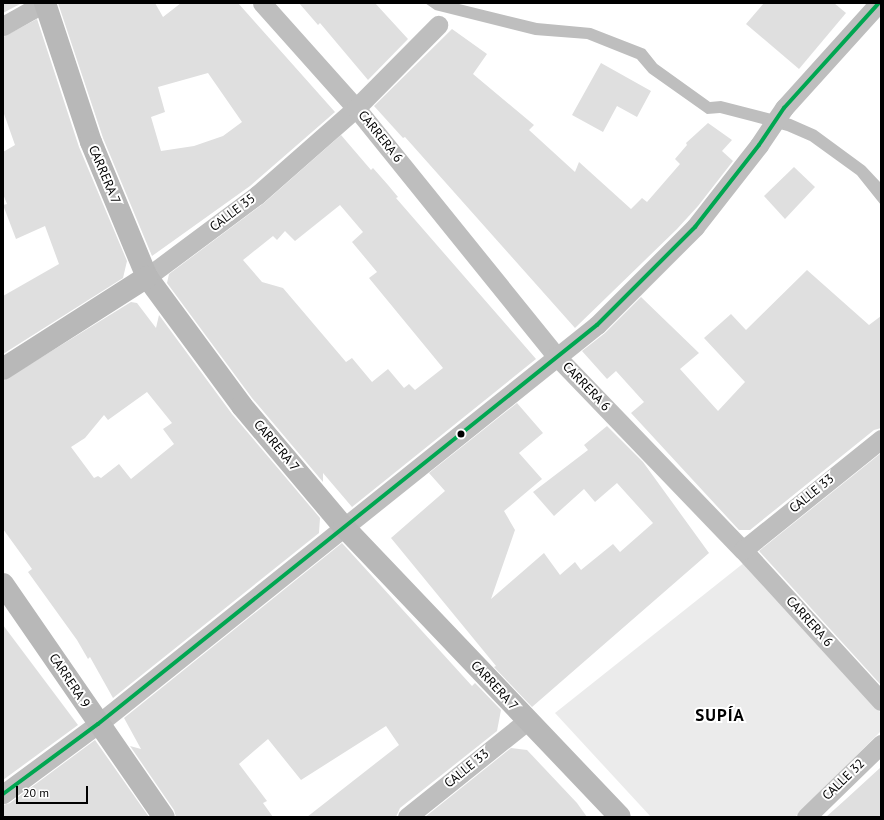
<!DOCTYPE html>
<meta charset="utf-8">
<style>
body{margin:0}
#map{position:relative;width:884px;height:820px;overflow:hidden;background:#fff;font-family:"PT Sans",sans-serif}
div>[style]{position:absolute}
.green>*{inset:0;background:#ebebeb}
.water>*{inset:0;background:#bebebe}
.building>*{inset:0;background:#dfdfdf}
.minor>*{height:19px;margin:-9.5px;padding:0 9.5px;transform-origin:9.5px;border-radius:9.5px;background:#bebebe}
.secondary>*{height:22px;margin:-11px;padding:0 11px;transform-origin:11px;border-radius:11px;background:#b8b8b8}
.bus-1>*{height:4px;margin:-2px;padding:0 2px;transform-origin:2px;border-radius:2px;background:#00a651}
.dots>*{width:11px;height:11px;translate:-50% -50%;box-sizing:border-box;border:2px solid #fff;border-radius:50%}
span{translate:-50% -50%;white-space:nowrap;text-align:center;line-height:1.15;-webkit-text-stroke:4px #fff;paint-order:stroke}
.street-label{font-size:13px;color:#000}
.district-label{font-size:17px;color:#000;font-weight:700;letter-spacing:1px}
.frame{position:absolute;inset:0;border:4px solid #000;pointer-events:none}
.scale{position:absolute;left:16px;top:786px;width:72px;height:18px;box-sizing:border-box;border:2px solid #000;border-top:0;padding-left:5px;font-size:12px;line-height:14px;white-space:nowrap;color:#000;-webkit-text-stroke:3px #fff;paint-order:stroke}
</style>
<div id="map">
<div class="green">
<div style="clip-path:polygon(745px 562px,881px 713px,881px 731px,795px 817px,651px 817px,555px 713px)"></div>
</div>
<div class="water">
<div style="clip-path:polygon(425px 3px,455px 3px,537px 23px,591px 28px,645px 49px,657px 64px,710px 102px,721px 101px,791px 119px,816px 130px,865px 166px,880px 182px,881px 205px,857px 175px,810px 141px,787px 131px,751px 121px,720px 113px,707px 114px,649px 73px,637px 59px,587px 39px,535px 35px,435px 10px)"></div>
</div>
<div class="building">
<div style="clip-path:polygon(3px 3px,22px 3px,3px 13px)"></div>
<div style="clip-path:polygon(evenodd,58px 3px,155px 3px,163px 17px,181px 3px,238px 3px,335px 112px,250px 186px,152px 256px,103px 138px,58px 3px,208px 73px,242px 122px,223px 136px,194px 146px,161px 151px,151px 117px,165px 112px,158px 87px,208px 73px)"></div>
<div style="clip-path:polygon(299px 3px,375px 3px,408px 39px,368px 80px,320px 23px,318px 25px)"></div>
<div style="clip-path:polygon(764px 3px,834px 3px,846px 13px,799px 69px,746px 24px)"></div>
<div style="clip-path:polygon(37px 19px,79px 147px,127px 261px,123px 278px,3px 354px,3px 296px,59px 264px,45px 226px,16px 239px,3px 205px,7px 204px,3px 194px,3px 152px,15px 145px,3px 111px,3px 37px)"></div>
<div style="clip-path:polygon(452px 29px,487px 54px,473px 74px,534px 125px,529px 130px,575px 172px,579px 162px,631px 209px,642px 198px,647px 202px,680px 164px,675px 159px,687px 145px,686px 143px,708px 123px,732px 140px,722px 151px,733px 161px,698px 206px,677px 229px,575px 328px,405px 137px,403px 138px,374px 106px)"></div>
<div style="clip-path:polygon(601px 63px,651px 91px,637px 117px,617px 106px,603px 132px,572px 115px)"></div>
<div style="clip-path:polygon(evenodd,341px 135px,371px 170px,373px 168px,388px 185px,398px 197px,396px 198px,536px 359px,352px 507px,323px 473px,323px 482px,252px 398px,167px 283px,169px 274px,264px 203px,341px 135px,340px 205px,363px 232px,352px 242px,377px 272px,369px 278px,443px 368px,415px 390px,409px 384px,404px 388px,388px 369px,372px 382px,352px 358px,346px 362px,283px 288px,262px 282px,243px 260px,273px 236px,277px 240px,285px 231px,295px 241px,340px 205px)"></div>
<div style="clip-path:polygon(794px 167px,815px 187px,785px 219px,764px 196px)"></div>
<div style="clip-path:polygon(807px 270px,869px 325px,881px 316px,881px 428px,874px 430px,750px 530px,739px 530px,631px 413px,644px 402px,616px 371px,607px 379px,582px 351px,605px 333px,641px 297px,699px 353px,680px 369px,718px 411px,745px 382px,704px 338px,731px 314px,746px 330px)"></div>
<div style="clip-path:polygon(evenodd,131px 302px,137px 303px,156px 328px,159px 315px,232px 414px,320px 518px,319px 533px,113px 698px,90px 657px,88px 659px,77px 640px,28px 572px,32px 569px,3px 529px,3px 381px,131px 302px,147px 392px,172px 423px,163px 429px,174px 444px,131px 479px,119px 464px,101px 478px,98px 476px,94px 478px,71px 447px,85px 438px,104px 415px,108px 420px,147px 392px)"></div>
<div style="clip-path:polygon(517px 403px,543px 433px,519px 453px,542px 479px,504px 511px,515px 530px,491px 599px,544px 553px,560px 575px,575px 562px,581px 570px,613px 544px,620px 552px,653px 523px,617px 483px,595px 502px,584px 489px,554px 516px,533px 492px,588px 450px,584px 445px,607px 426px,643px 462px,709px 553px,532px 707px,494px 667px,496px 666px,391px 538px,445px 491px,429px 473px)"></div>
<div style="clip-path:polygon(881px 453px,881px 685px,759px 551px)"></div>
<div style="clip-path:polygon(342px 543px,472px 686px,475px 683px,501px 710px,497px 731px,400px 808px,396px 817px,307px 817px,399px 745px,386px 726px,301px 780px,268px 739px,239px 764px,267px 801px,263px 803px,273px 817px,176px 817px,174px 810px,130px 746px,141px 749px,124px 718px)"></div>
<div style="clip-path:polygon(3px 625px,78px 725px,3px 780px)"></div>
<div style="clip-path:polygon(95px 740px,149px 817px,3px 817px,3px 805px,10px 803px)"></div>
<div style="clip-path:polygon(511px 748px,527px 750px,577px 803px,587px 817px,425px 817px)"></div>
<div style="clip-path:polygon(881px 767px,881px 817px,826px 817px,845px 800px)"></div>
</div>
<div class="minor">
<div style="left:262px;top:3px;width:141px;rotate:48.2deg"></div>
<div style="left:356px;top:108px;width:319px;rotate:51.1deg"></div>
<div style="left:556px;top:356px;width:269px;rotate:46.1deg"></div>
<div style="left:743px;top:550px;width:205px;rotate:47.6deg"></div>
<div style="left:3px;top:26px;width:47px;rotate:-29.3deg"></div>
<div style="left:147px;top:277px;width:137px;rotate:-36.7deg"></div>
<div style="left:257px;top:195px;width:132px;rotate:-41.3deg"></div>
<div style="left:356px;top:108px;width:117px;rotate:-45.3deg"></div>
<div style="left:743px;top:550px;width:177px;rotate:-38.8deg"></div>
<div style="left:3px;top:794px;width:118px;rotate:-36.4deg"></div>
<div style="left:98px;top:724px;width:639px;rotate:-38.65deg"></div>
<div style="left:597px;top:325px;width:139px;rotate:-45deg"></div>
<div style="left:695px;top:227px;width:104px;rotate:-52deg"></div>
<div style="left:759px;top:145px;width:45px;rotate:-56deg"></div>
<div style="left:784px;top:108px;width:142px;rotate:-47.9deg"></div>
<div style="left:407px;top:817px;width:154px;rotate:-38.7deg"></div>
<div style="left:806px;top:817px;width:105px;rotate:-44.2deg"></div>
</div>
<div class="secondary">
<div style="left:45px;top:3px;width:146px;rotate:71.7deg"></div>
<div style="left:91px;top:142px;width:146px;rotate:67.5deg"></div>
<div style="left:147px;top:277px;width:160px;rotate:53.6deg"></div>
<div style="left:242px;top:406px;width:158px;rotate:49.9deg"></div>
<div style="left:344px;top:527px;width:400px;rotate:46.4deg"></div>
<div style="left:3px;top:369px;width:171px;rotate:-32.6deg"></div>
<div style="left:3px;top:584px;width:283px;rotate:55.4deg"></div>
</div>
<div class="bus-1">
<div style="left:3px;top:794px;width:118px;rotate:-36.4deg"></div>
<div style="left:98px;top:724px;width:639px;rotate:-38.65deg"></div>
<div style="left:597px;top:325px;width:139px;rotate:-45deg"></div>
<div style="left:695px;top:227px;width:104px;rotate:-52deg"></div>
<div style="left:759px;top:145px;width:45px;rotate:-56deg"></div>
<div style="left:784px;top:108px;width:142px;rotate:-47.9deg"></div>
</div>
<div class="dots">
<div style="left:461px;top:434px;background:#000"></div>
</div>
<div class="street-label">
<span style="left:380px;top:137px;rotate:51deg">CARRERA 6</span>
<span style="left:104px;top:175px;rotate:67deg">CARRERA 7</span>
<span style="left:233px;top:213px;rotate:-37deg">CALLE 35</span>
<span style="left:586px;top:387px;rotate:46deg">CARRERA 6</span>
<span style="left:276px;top:446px;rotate:50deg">CARRERA 7</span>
<span style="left:812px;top:494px;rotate:-39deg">CALLE 33</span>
<span style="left:809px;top:622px;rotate:48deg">CARRERA 6</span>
<span style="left:69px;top:681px;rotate:56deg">CARRERA 9</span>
<span style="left:494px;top:686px;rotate:47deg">CARRERA 7</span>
<span style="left:467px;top:769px;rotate:-39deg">CALLE 33</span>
<span style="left:844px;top:780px;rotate:-44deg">CALLE 32</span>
</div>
<div class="district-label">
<span style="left:720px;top:716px">SUPÍA</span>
</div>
<div class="frame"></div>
<div class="scale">20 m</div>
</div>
